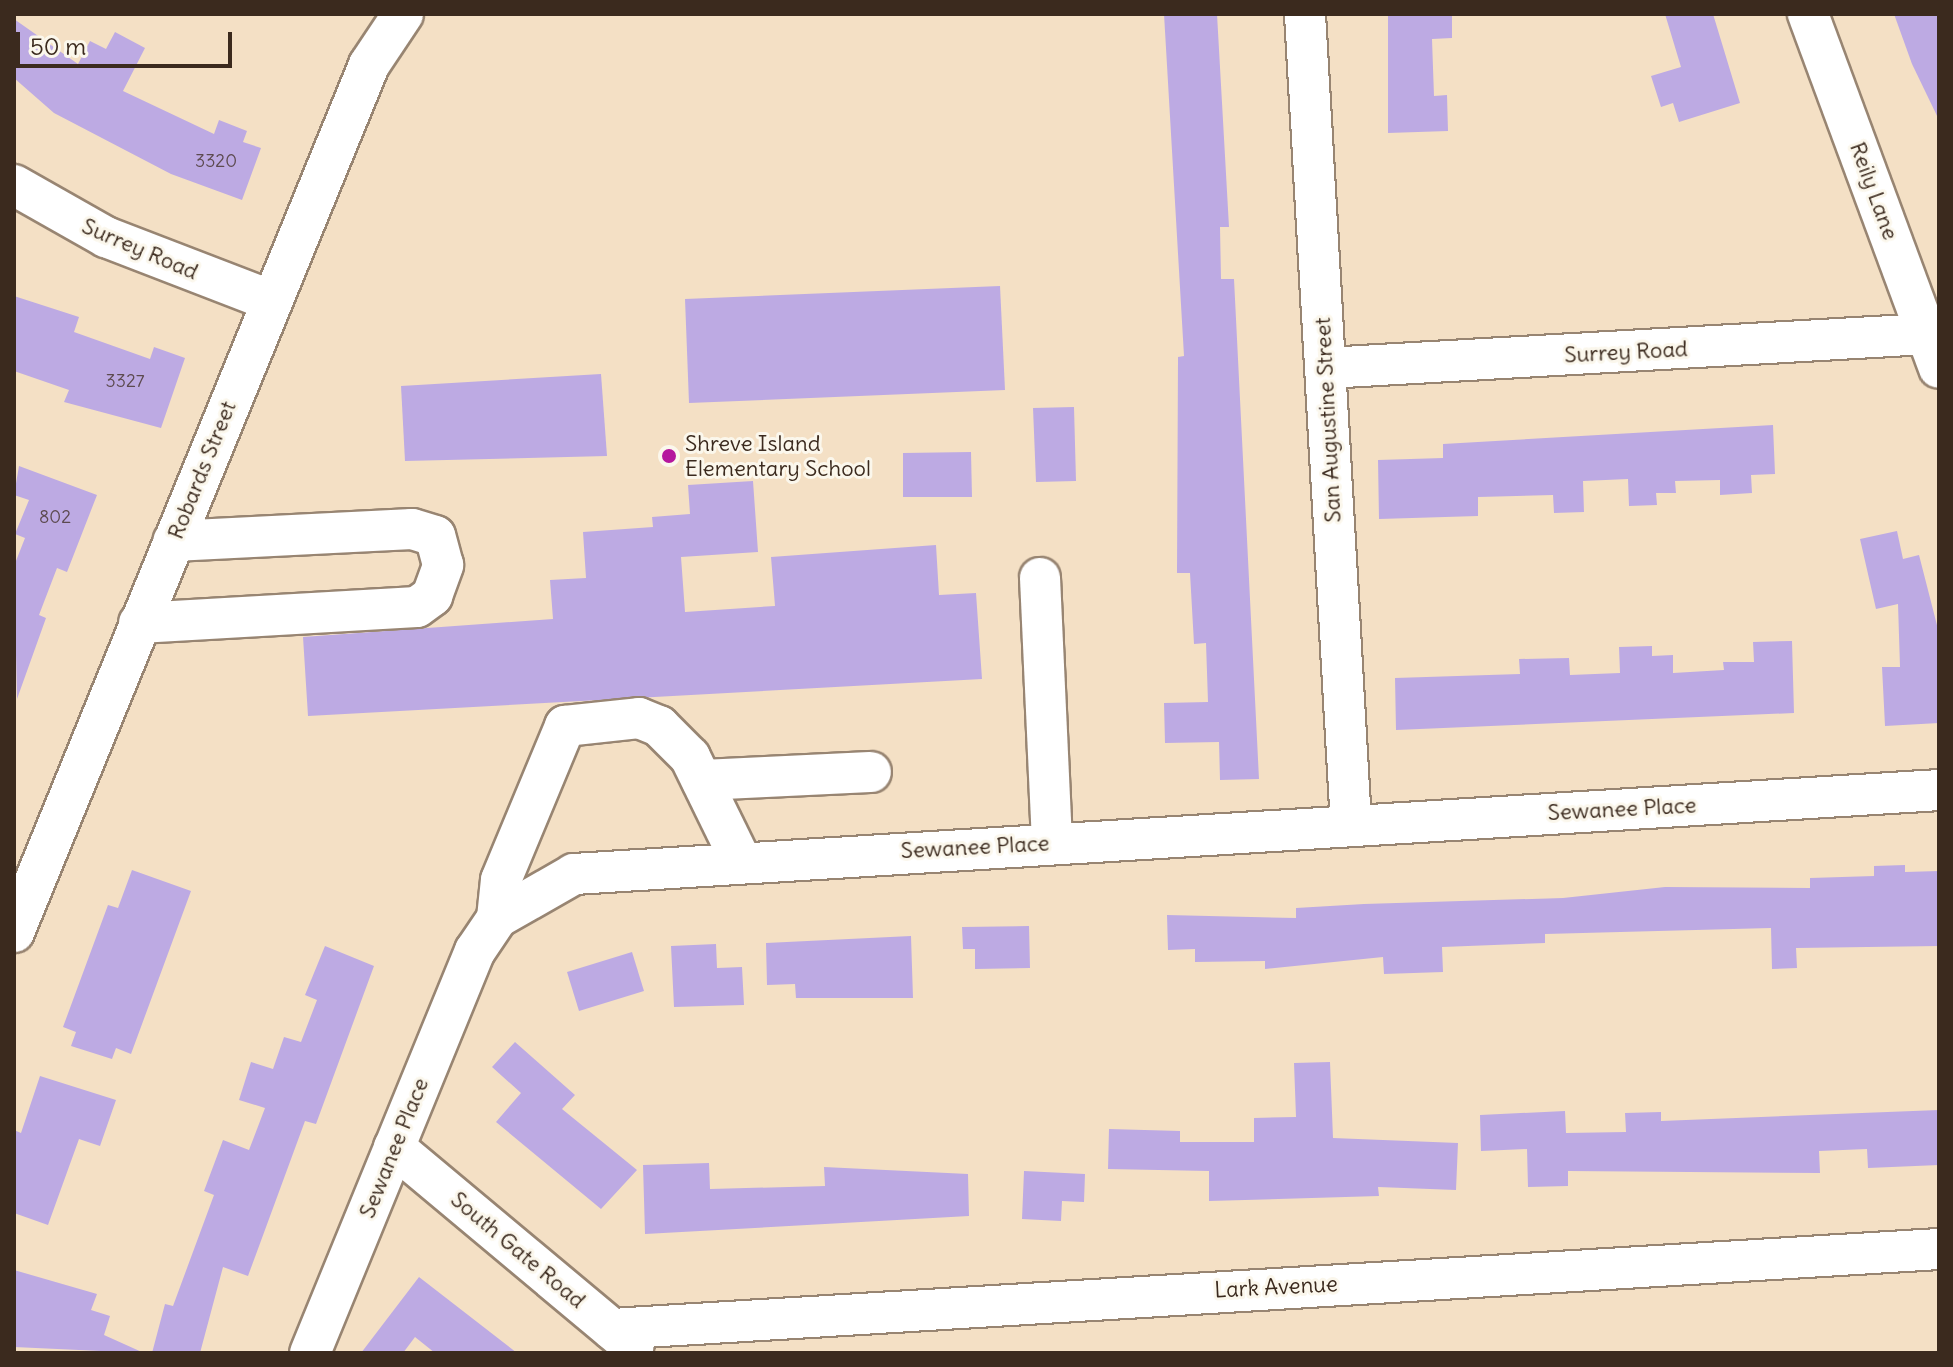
<!DOCTYPE html>
<style>
body{margin:0}
#map{position:relative;width:1953px;height:1367px;overflow:hidden;background:#f4e0c5;font-family:Delius,sans-serif}
div>[style]{position:absolute}
.building>*{inset:0;background:#bdaae3}
.roads{filter:drop-shadow(2px 0 #988572) drop-shadow(-2px 0 #988572) drop-shadow(0 2px #988572) drop-shadow(0 -2px #988572)}
.minor>*{height:40px;margin:-20px;padding:0 20px;transform-origin:20px;border-radius:20px;background:#fff}
.dots>*{width:22px;height:22px;translate:-50% -50%;box-sizing:border-box;border:4px solid #fbf7ec;border-radius:50%}
span{translate:-50% -50%;white-space:nowrap;text-align:center;line-height:1.15;-webkit-text-stroke:6px #fbf7ec;paint-order:stroke}
.number-label{font-size:18px;color:#5c4a4f}
.number-label span{-webkit-text-stroke-width:0}
.street-label{font-size:22px;color:#3b2a1e}
.poi-label{font-size:22px;color:#3b2a1e}
.left{translate:0 -50%;text-align:left}
.frame{position:absolute;inset:0;border:16px solid #3b2a1e;pointer-events:none}
.scale{position:absolute;left:16px;top:32px;width:216px;height:36px;box-sizing:border-box;border:4px solid #3b2a1e;border-top:0;padding-left:10px;font-size:24px;line-height:28px;white-space:nowrap;color:#3b2a1e;-webkit-text-stroke:6px #fbf7ec;paint-order:stroke}
</style>
<div id="map">
<div class="building">
<div style="clip-path:polygon(1164px 14px,1217px 14px,1229px 227px,1220px 227px,1221px 279px,1234px 279px,1259px 779px,1220px 780px,1219px 742px,1165px 743px,1164px 703px,1208px 702px,1206px 643px,1194px 644px,1190px 573px,1177px 573px,1178px 357px,1184px 356px)"></div>
<div style="clip-path:polygon(1388px 14px,1452px 14px,1452px 38px,1432px 39px,1434px 96px,1447px 95px,1448px 131px,1388px 133px)"></div>
<div style="clip-path:polygon(1665px 14px,1713px 14px,1740px 103px,1679px 122px,1673px 103px,1661px 107px,1651px 76px,1681px 67px)"></div>
<div style="clip-path:polygon(1894px 14px,1939px 14px,1939px 120px,1912px 64px)"></div>
<div style="clip-path:polygon(14px 19px,78px 64px,90px 41px,106px 49px,115px 32px,145px 48px,123px 91px,214px 134px,219px 120px,247px 131px,243px 142px,261px 148px,242px 200px,171px 174px,54px 113px,14px 78px)"></div>
<div style="clip-path:polygon(1000px 286px,1005px 390px,689px 403px,685px 299px)"></div>
<div style="clip-path:polygon(14px 296px,79px 317px,74px 332px,150px 359px,154px 347px,185px 358px,161px 428px,64px 402px,69px 390px,14px 371px)"></div>
<div style="clip-path:polygon(601px 374px,607px 456px,405px 461px,401px 386px)"></div>
<div style="clip-path:polygon(1074px 407px,1076px 481px,1036px 482px,1033px 408px)"></div>
<div style="clip-path:polygon(1773px 425px,1775px 474px,1751px 475px,1752px 493px,1720px 495px,1720px 480px,1675px 481px,1676px 493px,1656px 493px,1657px 505px,1629px 506px,1628px 479px,1583px 481px,1584px 512px,1554px 513px,1553px 495px,1478px 497px,1478px 516px,1379px 519px,1378px 460px,1443px 458px,1443px 444px)"></div>
<div style="clip-path:polygon(971px 452px,972px 497px,903px 497px,903px 453px)"></div>
<div style="clip-path:polygon(19px 466px,97px 495px,67px 572px,57px 568px,39px 615px,46px 618px,17px 699px,14px 566px,25px 538px,15px 534px,29px 500px,14px 495px)"></div>
<div style="clip-path:polygon(753px 481px,758px 552px,681px 557px,685px 612px,775px 606px,771px 557px,936px 545px,939px 595px,976px 593px,982px 679px,308px 716px,303px 637px,553px 619px,550px 580px,586px 578px,583px 532px,653px 527px,652px 517px,690px 514px,688px 485px)"></div>
<div style="clip-path:polygon(1897px 531px,1903px 559px,1919px 555px,1939px 633px,1939px 723px,1885px 726px,1882px 667px,1900px 667px,1898px 604px,1876px 609px,1860px 539px)"></div>
<div style="clip-path:polygon(1792px 641px,1794px 713px,1396px 730px,1395px 678px,1520px 674px,1519px 659px,1569px 658px,1570px 675px,1620px 673px,1619px 647px,1652px 646px,1652px 656px,1673px 655px,1673px 673px,1724px 670px,1723px 662px,1754px 662px,1753px 642px)"></div>
<div style="clip-path:polygon(1905px 865px,1905px 872px,1939px 871px,1939px 946px,1796px 948px,1797px 968px,1772px 969px,1771px 928px,1545px 934px,1545px 943px,1442px 947px,1443px 972px,1384px 974px,1383px 957px,1265px 969px,1265px 961px,1195px 962px,1195px 949px,1168px 950px,1167px 915px,1296px 918px,1296px 908px,1364px 904px,1563px 898px,1665px 887px,1810px 888px,1810px 878px,1874px 876px,1874px 866px)"></div>
<div style="clip-path:polygon(132px 870px,191px 891px,131px 1054px,116px 1048px,112px 1059px,71px 1046px,76px 1032px,63px 1027px,108px 905px,118px 908px)"></div>
<div style="clip-path:polygon(1029px 926px,1030px 968px,975px 969px,975px 949px,963px 949px,962px 927px)"></div>
<div style="clip-path:polygon(911px 936px,913px 998px,796px 998px,795px 984px,767px 985px,766px 943px)"></div>
<div style="clip-path:polygon(716px 944px,717px 968px,742px 967px,744px 1005px,674px 1007px,671px 946px)"></div>
<div style="clip-path:polygon(325px 946px,374px 966px,316px 1124px,305px 1121px,248px 1276px,223px 1267px,200px 1353px,152px 1353px,165px 1304px,173px 1306px,214px 1195px,204px 1191px,223px 1140px,249px 1150px,265px 1108px,239px 1100px,251px 1062px,273px 1069px,284px 1037px,301px 1042px,317px 1000px,305px 995px)"></div>
<div style="clip-path:polygon(632px 952px,644px 991px,579px 1011px,567px 972px)"></div>
<div style="clip-path:polygon(515px 1042px,575px 1095px,562px 1109px,637px 1170px,601px 1209px,496px 1122px,521px 1093px,492px 1067px)"></div>
<div style="clip-path:polygon(1330px 1062px,1333px 1138px,1458px 1143px,1456px 1190px,1378px 1187px,1379px 1196px,1209px 1201px,1209px 1171px,1108px 1169px,1109px 1129px,1180px 1131px,1180px 1142px,1254px 1142px,1254px 1118px,1296px 1117px,1294px 1063px)"></div>
<div style="clip-path:polygon(40px 1076px,116px 1100px,100px 1146px,79px 1139px,48px 1225px,14px 1213px,14px 1130px,21px 1133px)"></div>
<div style="clip-path:polygon(1939px 1110px,1939px 1165px,1868px 1168px,1867px 1149px,1819px 1151px,1820px 1173px,1568px 1171px,1568px 1186px,1528px 1187px,1527px 1149px,1481px 1151px,1480px 1115px,1565px 1111px,1566px 1133px,1626px 1132px,1625px 1113px,1661px 1112px,1661px 1121px)"></div>
<div style="clip-path:polygon(709px 1163px,710px 1189px,825px 1186px,824px 1167px,968px 1174px,969px 1216px,645px 1234px,643px 1165px)"></div>
<div style="clip-path:polygon(1024px 1171px,1085px 1174px,1084px 1202px,1062px 1201px,1061px 1221px,1022px 1219px)"></div>
<div style="clip-path:polygon(14px 1270px,97px 1294px,91px 1310px,110px 1316px,104px 1335px,144px 1353px,14px 1347px)"></div>
<div style="clip-path:polygon(419px 1277px,517px 1353px,435px 1353px,415px 1337px,403px 1353px,361px 1353px)"></div>
</div>
<div class="roads">
<div class="minor">
<div style="left:1305px;top:14px;width:812px;rotate:86.75deg"></div>
<div style="left:1808px;top:14px;width:377px;rotate:69.7deg"></div>
<div style="left:14px;top:185px;width:106px;rotate:29.5deg"></div>
<div style="left:106px;top:237px;width:178px;rotate:21.1deg"></div>
<div style="left:1326px;top:368px;width:601px;rotate:-3.24deg"></div>
<div style="left:1040px;top:578px;width:265px;rotate:87.4deg"></div>
<div style="left:139px;top:623px;width:278px;rotate:-3.3deg"></div>
<div style="left:417px;top:607px;width:19px;rotate:-36deg"></div>
<div style="left:432px;top:596px;width:33px;rotate:-70deg"></div>
<div style="left:443px;top:565px;width:30px;rotate:-105deg"></div>
<div style="left:435px;top:536px;width:24px;rotate:-163deg"></div>
<div style="left:412px;top:529px;width:239px;rotate:177.1deg"></div>
<div style="left:702px;top:780px;width:169px;rotate:-2.7deg"></div>
<div style="left:497px;top:918px;width:38px;rotate:-84deg"></div>
<div style="left:501px;top:880px;width:167px;rotate:-67.4deg"></div>
<div style="left:565px;top:726px;width:74px;rotate:-6.2deg"></div>
<div style="left:639px;top:718px;width:22px;rotate:22deg"></div>
<div style="left:659px;top:726px;width:44px;rotate:45deg"></div>
<div style="left:690px;top:757px;width:116px;rotate:63.9deg"></div>
<div style="left:14px;top:932px;width:937px;rotate:-67.73deg"></div>
<div style="left:369px;top:65px;width:61px;rotate:-56.3deg"></div>
<div style="left:394px;top:1147px;width:312px;rotate:39.9deg"></div>
<div style="left:612px;top:1329px;width:1329px;rotate:-3.45deg"></div>
<div style="left:310px;top:1353px;width:435px;rotate:-67.7deg"></div>
<div style="left:475px;top:951px;width:40px;rotate:-56deg"></div>
<div style="left:497px;top:918px;width:89px;rotate:-29.7deg"></div>
<div style="left:574px;top:874px;width:1368px;rotate:-3.52deg"></div>
</div>
</div>
<div class="dots">
<div style="left:669px;top:456px;background:#b5179e"></div>
</div>
<div class="number-label">
<span style="left:216px;top:161px">3320</span>
<span style="left:125px;top:381px">3327</span>
<span style="left:55px;top:517px">802</span>
</div>
<div class="street-label">
<span style="left:1874px;top:191px;rotate:70deg">Reily Lane</span>
<span style="left:140px;top:249px;rotate:23deg">Surrey Road</span>
<span style="left:1626px;top:352px;rotate:-3deg">Surrey Road</span>
<span style="left:1328px;top:420px;rotate:-93deg">San Augustine Street</span>
<span style="left:202px;top:470px;rotate:-68deg">Robards Street</span>
<span style="left:1622px;top:809px;rotate:-3deg">Sewanee Place</span>
<span style="left:975px;top:847px;rotate:-3deg">Sewanee Place</span>
<span style="left:394px;top:1148px;rotate:-68deg">Sewanee Place</span>
<span style="left:518px;top:1250px;rotate:40deg">South Gate Road</span>
<span style="left:1276px;top:1287px;rotate:-3deg">Lark Avenue</span>
</div>
<div class="poi-label">
<span class="left" style="left:685px;top:456px">Shreve Island<br>Elementary School</span>
</div>
<div class="frame"></div>
<div class="scale">50 m</div>
</div>
